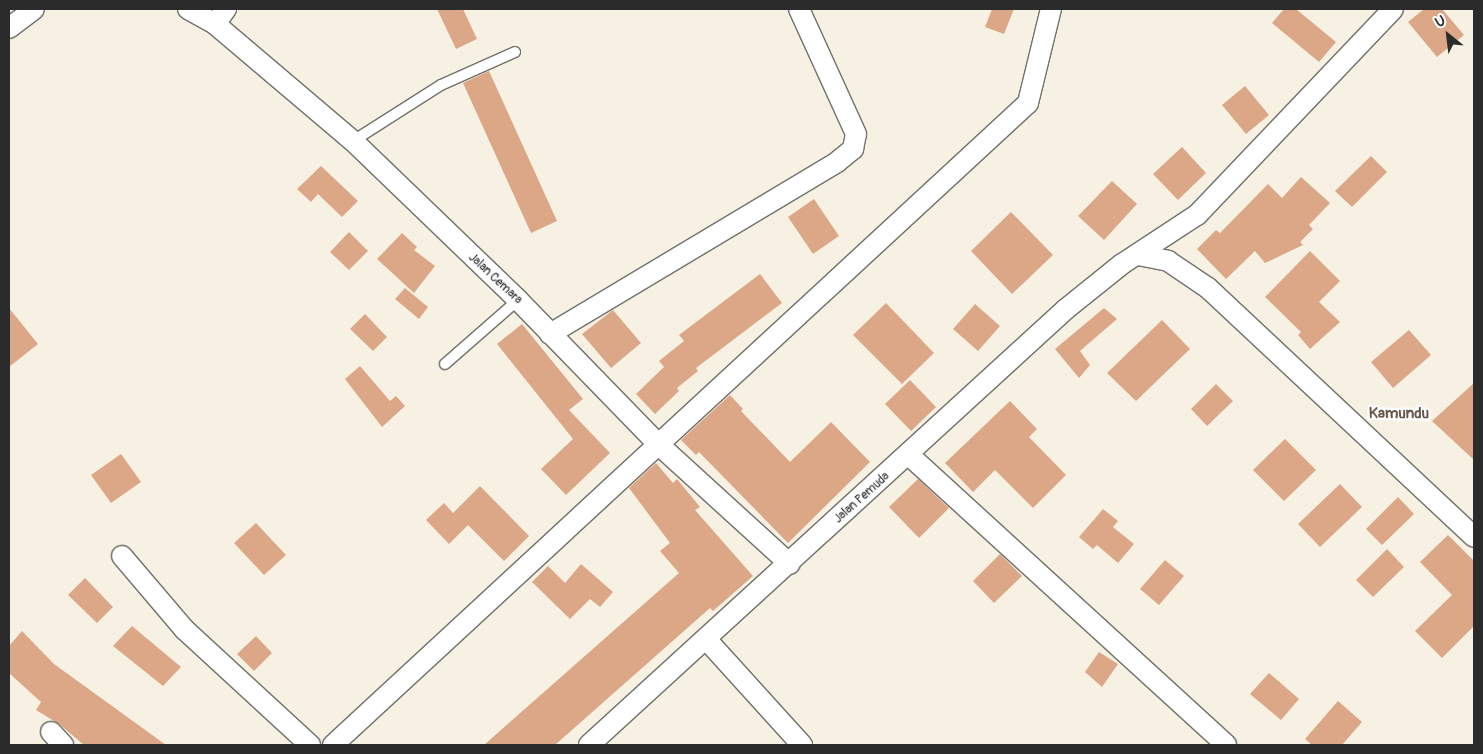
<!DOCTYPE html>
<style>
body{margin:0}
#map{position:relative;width:1483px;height:754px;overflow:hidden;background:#f7f1e3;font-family:Pangolin,sans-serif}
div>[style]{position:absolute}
.building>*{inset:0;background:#dca786}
.roads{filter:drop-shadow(1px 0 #72706b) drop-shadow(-1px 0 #72706b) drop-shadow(0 1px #72706b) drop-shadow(0 -1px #72706b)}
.service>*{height:10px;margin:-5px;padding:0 5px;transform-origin:5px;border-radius:5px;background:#fff}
.minor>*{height:20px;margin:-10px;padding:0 10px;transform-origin:10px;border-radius:10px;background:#fff}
span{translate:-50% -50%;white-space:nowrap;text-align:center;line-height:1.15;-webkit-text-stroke:4.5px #fff;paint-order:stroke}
.street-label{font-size:12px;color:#2b2b2b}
.quarter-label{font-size:15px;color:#69564b;font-weight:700}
.frame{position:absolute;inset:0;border:10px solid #2b2b2b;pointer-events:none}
.north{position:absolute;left:1423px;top:10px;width:50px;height:50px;-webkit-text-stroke:4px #fff;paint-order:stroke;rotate:331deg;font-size:14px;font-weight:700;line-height:20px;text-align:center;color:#2b2b2b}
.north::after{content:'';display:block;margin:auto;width:18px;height:22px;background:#2b2b2b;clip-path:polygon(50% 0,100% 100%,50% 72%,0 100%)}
</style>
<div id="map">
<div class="building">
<div style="clip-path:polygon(437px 9px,463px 9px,477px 39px,456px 49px)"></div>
<div style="clip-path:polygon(992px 9px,1014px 9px,1004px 34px,985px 27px)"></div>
<div style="clip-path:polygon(1284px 9px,1296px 9px,1336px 42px,1319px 62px,1272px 23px)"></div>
<div style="clip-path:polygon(1424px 9px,1442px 9px,1464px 35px,1437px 57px,1408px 22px)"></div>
<div style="clip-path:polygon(489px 71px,557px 221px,531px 233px,463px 83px)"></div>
<div style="clip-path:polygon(1245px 86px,1269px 115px,1246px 134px,1222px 105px)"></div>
<div style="clip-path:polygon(1182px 147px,1206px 173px,1178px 200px,1153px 174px)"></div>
<div style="clip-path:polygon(1371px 156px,1387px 172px,1352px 207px,1335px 191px)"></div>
<div style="clip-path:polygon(321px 166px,358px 201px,342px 217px,318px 194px,311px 202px,297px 189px)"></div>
<div style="clip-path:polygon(1301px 177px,1330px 203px,1309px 225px,1313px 229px,1300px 242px,1303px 245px,1265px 263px,1255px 251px,1226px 279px,1197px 249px,1216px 230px,1220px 233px,1268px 184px,1282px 198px)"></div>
<div style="clip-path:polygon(1112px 181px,1137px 204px,1104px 240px,1078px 216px)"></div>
<div style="clip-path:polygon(814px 199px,839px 236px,813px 254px,788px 217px)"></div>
<div style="clip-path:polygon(1011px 212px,1053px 255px,1012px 294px,971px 251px)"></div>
<div style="clip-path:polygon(349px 232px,368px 251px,349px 270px,330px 252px)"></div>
<div style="clip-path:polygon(402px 233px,417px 247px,414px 250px,435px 266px,414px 293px,377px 259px)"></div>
<div style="clip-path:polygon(1310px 251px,1340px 281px,1319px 302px,1340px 322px,1310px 349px,1298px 335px,1301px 332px,1265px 297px)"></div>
<div style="clip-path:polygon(760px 274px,782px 303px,696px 368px,698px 371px,677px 388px,679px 391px,655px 414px,636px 394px,664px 367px,659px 361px,684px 341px,679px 335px)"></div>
<div style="clip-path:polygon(405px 288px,428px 307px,419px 319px,395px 299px)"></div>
<div style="clip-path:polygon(886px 303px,934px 353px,902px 384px,853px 335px)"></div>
<div style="clip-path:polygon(975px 304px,1000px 326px,978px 351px,953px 329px)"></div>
<div style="clip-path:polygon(9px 308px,38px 344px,9px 367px)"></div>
<div style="clip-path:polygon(1104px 308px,1117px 319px,1080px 351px,1090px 365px,1079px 378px,1055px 349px)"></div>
<div style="clip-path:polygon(613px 310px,641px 343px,611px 368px,582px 334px)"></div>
<div style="clip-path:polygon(365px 314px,387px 337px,373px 351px,350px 329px)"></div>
<div style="clip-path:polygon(1162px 320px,1190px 349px,1136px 401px,1107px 373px)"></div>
<div style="clip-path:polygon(522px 324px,583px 399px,569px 410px,610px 453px,566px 495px,541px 469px,573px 439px,497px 344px)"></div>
<div style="clip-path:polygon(1409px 330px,1431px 355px,1393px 388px,1371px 362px)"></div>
<div style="clip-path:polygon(360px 366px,390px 401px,396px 396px,405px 406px,382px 427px,345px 379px)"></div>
<div style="clip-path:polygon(910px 380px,936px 407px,911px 431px,885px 404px)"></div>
<div style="clip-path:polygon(1474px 383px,1474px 460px,1432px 421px)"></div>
<div style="clip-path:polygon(1216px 384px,1233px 401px,1207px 426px,1191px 409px)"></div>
<div style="clip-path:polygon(730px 395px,743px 409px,741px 411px,790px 462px,831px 422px,870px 462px,788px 543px,699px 452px,696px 455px,681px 440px)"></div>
<div style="clip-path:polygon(1010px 401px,1037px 429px,1029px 437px,1066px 475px,1033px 508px,995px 470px,973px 492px,945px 463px)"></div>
<div style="clip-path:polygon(1285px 439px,1316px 470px,1284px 501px,1253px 470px)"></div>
<div style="clip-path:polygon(121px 454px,141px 482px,111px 503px,91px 475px)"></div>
<div style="clip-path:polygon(656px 463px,673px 483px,677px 479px,700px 507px,695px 510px,753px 576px,713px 611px,710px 608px,555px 745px,484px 745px,679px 573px,660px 551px,670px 543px,629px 488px)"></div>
<div style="clip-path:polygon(918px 479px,949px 508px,919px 538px,889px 507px)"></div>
<div style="clip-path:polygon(1340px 484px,1362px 507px,1320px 547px,1298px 524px)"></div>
<div style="clip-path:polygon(480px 486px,529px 536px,504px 561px,468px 525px,449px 544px,426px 520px,444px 503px,453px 513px)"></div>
<div style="clip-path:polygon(1398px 497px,1414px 514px,1382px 545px,1366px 529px)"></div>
<div style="clip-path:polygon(1103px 509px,1118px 521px,1113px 527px,1134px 544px,1118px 563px,1097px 545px,1093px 549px,1079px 537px)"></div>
<div style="clip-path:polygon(256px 523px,286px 555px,264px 575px,234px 543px)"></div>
<div style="clip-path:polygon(1448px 535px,1474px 561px,1474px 626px,1442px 658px,1415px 631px,1452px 595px,1420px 562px)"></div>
<div style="clip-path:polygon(1387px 549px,1404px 567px,1373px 597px,1356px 580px)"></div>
<div style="clip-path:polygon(1000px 554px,1022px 576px,994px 603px,973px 581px)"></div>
<div style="clip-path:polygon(1165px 560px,1184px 576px,1159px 605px,1140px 589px)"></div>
<div style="clip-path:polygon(581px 564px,613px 592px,600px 607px,590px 599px,570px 619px,532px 582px,548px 566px,565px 583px)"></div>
<div style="clip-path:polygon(85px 578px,113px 607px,97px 623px,68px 595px)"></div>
<div style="clip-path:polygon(132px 626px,181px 667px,163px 686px,113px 646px)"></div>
<div style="clip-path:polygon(22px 631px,54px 664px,166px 745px,84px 745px,59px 724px,36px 710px,41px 702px,9px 673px,9px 646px)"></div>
<div style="clip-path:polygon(256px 636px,272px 653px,254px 671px,237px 654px)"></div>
<div style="clip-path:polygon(1099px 652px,1118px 664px,1102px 687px,1085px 672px)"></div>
<div style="clip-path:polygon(1269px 673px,1299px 699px,1281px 720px,1250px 694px)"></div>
<div style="clip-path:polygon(1338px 701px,1362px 722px,1342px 745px,1312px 745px,1305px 739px)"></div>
</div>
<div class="roads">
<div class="service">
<div style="left:353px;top:141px;width:104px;rotate:-32.5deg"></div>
<div style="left:441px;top:85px;width:81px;rotate:-24deg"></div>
<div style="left:445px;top:364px;width:97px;rotate:-41.2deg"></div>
</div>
<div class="minor">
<div style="left:188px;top:9px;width:31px;rotate:29deg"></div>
<div style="left:215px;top:24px;width:181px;rotate:40.3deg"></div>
<div style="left:353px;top:141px;width:229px;rotate:43.9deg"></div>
<div style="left:518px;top:300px;width:201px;rotate:45.8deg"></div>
<div style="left:658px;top:444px;width:178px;rotate:42.3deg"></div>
<div style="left:215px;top:24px;width:19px;rotate:-54deg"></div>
<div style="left:9px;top:28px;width:31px;rotate:-37deg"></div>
<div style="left:1138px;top:255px;width:31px;rotate:11deg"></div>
<div style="left:1168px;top:261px;width:48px;rotate:34deg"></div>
<div style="left:1208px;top:288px;width:364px;rotate:43.1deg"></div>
<div style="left:550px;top:334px;width:335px;rotate:-30.9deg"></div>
<div style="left:837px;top:162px;width:21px;rotate:-39deg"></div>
<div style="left:853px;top:149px;width:15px;rotate:-79deg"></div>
<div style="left:856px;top:134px;width:137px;rotate:-114.5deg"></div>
<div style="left:910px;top:456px;width:428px;rotate:42.4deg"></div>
<div style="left:122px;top:556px;width:97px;rotate:49.6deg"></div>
<div style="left:185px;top:630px;width:170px;rotate:42.6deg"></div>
<div style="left:706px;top:639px;width:143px;rotate:47.8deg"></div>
<div style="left:51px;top:732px;width:18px;rotate:47deg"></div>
<div style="left:333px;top:745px;width:946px;rotate:-42.73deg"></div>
<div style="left:1028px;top:103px;width:97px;rotate:-76.3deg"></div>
<div style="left:589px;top:745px;width:646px;rotate:-42.43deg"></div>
<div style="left:1066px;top:309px;width:72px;rotate:-38.8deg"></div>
<div style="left:1122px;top:264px;width:90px;rotate:-33.2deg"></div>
<div style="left:1197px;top:215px;width:284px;rotate:-46.4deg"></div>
</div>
</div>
<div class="street-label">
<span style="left:495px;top:279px;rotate:43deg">Jalan Cemara</span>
<span style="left:862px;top:498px;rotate:-42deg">Jalan Pemuda</span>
</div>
<div class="quarter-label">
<span style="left:1399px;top:414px">Kamundu</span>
</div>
<div class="frame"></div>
<div class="north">U</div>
</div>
